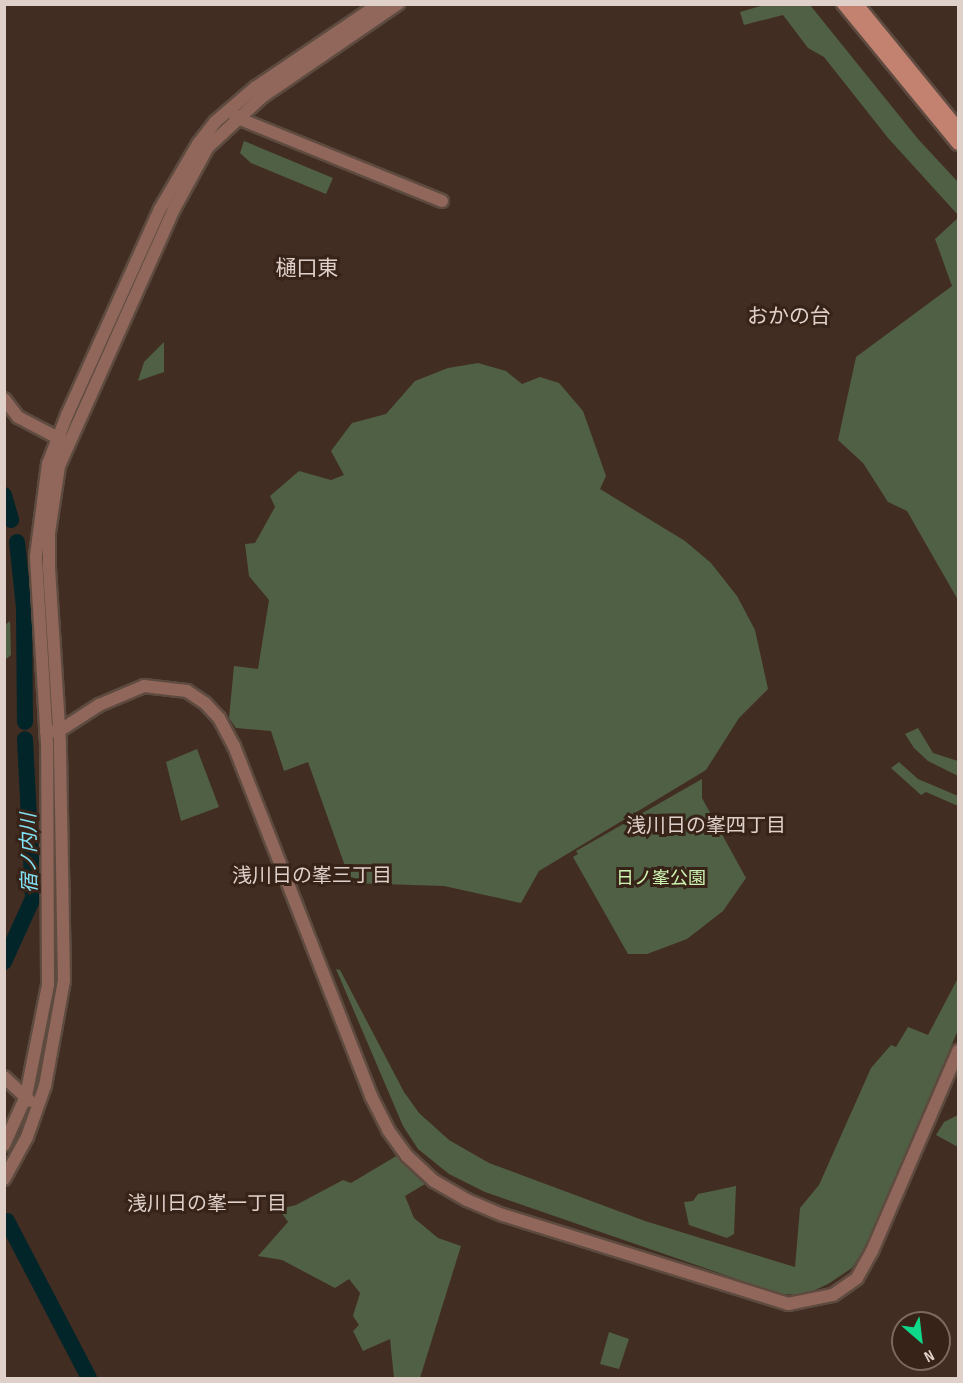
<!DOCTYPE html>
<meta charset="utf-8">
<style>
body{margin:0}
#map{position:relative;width:963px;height:1383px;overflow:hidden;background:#422d22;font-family:"Sofia Sans Condensed","Noto Sans JP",sans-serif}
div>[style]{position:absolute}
.green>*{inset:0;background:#506044}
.river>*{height:16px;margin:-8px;padding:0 8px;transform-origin:8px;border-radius:8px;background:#02252a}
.roads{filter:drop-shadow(2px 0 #5e4b40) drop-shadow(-2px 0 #5e4b40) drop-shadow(0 2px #5e4b40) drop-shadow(0 -2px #5e4b40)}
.tertiary>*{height:12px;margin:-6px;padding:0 6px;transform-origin:6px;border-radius:6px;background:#90675a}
.secondary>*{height:12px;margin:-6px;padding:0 6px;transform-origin:6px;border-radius:6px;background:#c3826f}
span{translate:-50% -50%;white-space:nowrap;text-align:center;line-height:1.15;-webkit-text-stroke:6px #382318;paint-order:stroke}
.park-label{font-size:18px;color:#ccf3b0}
.neighbourhood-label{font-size:20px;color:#dfd1ca}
.water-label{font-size:20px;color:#81e4f6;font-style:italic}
.quarter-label{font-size:21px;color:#dfd1ca}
.frame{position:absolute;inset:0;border:6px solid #dfd1ca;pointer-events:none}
.north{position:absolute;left:891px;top:1311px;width:60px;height:60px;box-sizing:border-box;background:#382318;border:2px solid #7b695f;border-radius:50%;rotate:152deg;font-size:16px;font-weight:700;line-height:24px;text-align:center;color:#dfd1ca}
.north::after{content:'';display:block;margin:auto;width:21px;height:27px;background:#0ed98a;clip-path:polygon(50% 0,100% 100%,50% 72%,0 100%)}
</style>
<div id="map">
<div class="green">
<div style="clip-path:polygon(767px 4px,810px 5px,918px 139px,958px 182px,958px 215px,888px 138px,824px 57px,808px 48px,783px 15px,744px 25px,740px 12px)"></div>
<div style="clip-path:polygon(244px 141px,333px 178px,326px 194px,251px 163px,240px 153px)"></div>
<div style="clip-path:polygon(958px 218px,958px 600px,907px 511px,888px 502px,863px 463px,838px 440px,856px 357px,952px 286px,935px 239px)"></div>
<div style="clip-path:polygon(164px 342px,164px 372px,138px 381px,144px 362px)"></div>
<div style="clip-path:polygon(478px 363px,506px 371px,522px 384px,540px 377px,559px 383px,583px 411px,606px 476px,600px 489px,685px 541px,711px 563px,737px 596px,755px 630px,768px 689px,739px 718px,706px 770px,539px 871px,521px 903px,444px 886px,351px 883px,308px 762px,284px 771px,271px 731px,236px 728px,229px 718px,234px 666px,258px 669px,269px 600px,249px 576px,245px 544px,255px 543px,275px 507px,270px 496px,299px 471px,331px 480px,344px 475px,331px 451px,352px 423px,386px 414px,415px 381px,448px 368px)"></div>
<div style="clip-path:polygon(10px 621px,11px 655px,5px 660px,5px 625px)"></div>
<div style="clip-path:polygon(918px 728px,933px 753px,958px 761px,958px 776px,928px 761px,914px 748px,905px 734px)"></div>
<div style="clip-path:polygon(197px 749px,219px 807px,181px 821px,166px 762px)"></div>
<div style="clip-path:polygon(899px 762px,918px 779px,958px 796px,958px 806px,926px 792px,921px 795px,891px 768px)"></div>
<div style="clip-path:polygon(702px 779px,702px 798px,746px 878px,723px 911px,687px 939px,647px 954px,628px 954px,573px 857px,578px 854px,576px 851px)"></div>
<div style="clip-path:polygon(336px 969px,340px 970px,404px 1092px,419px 1113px,449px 1140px,489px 1163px,645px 1221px,795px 1267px,800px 1208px,819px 1185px,871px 1068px,891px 1045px,896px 1047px,908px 1027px,928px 1035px,958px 978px,958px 1030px,865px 1248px,852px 1268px,828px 1284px,804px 1295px,780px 1294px,485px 1192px,449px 1174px,418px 1149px,403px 1126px)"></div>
<div style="clip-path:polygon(958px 1115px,958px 1147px,936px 1135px,944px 1122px)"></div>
<div style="clip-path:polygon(398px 1155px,425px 1184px,405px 1196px,414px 1218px,438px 1238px,461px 1246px,420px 1378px,394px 1378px,390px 1339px,363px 1351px,353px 1331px,359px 1325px,353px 1316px,360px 1293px,349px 1279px,335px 1288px,282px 1260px,258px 1256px,288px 1222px,279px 1209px,296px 1205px,343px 1180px,351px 1183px)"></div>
<div style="clip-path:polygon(736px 1186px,734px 1234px,727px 1238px,689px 1225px,684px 1202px,693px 1201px,698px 1194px)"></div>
<div style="clip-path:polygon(609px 1332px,629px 1339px,619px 1369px,600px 1364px)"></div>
</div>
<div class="river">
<div style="left:4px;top:495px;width:26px;rotate:74deg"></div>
<div style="left:17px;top:542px;width:66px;rotate:83.9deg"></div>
<div style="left:24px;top:608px;width:114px;rotate:89.5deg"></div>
<div style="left:4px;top:962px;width:70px;rotate:-65.6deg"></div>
<div style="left:33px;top:898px;width:159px;rotate:-92.9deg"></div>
<div style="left:7px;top:1221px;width:177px;rotate:62.4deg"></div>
</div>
<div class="roads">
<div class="tertiary">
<div style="left:232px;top:113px;width:10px;rotate:37deg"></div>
<div style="left:240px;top:119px;width:218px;rotate:22.1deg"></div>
<div style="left:4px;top:399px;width:23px;rotate:52deg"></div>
<div style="left:18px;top:417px;width:52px;rotate:27.6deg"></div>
<div style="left:46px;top:732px;width:13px;rotate:-4deg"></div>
<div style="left:59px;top:731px;width:48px;rotate:-33deg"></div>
<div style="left:99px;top:705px;width:49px;rotate:-22.9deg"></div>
<div style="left:144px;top:686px;width:43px;rotate:6.6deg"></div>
<div style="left:187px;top:691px;width:22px;rotate:34deg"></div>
<div style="left:205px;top:703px;width:21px;rotate:47deg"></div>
<div style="left:219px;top:718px;width:32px;rotate:62deg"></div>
<div style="left:234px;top:746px;width:376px;rotate:68.6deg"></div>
<div style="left:371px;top:1096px;width:38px;rotate:63deg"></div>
<div style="left:388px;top:1130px;width:32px;rotate:54deg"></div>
<div style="left:407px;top:1156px;width:37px;rotate:43deg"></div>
<div style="left:434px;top:1181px;width:38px;rotate:30deg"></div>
<div style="left:467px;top:1200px;width:39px;rotate:23deg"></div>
<div style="left:503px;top:1215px;width:299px;rotate:17.3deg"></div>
<div style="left:788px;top:1304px;width:46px;rotate:-11.3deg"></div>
<div style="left:833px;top:1295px;width:29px;rotate:-35deg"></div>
<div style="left:857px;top:1278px;width:31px;rotate:-61deg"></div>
<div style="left:872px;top:1251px;width:218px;rotate:-66.7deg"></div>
<div style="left:4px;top:1077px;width:35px;rotate:43deg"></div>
<div style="left:4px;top:1145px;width:54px;rotate:-65.8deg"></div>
<div style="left:26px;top:1096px;width:113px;rotate:-78.8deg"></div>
<div style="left:48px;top:985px;width:242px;rotate:-90.2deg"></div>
<div style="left:47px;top:743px;width:187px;rotate:-93.4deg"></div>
<div style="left:36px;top:556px;width:93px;rotate:-82.6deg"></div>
<div style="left:48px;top:464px;width:53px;rotate:-68.8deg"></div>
<div style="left:67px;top:415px;width:226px;rotate:-65.7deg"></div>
<div style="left:160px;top:209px;width:75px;rotate:-59.7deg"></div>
<div style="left:198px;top:144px;width:28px;rotate:-52deg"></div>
<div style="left:215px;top:122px;width:54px;rotate:-40.5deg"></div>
<div style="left:256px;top:87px;width:148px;rotate:-34deg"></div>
<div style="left:4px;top:1179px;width:48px;rotate:-61.3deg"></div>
<div style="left:27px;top:1137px;width:54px;rotate:-70.6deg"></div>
<div style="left:45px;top:1086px;width:108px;rotate:-79.8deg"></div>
<div style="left:64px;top:980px;width:237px;rotate:-91deg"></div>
<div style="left:60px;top:743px;width:174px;rotate:-93.6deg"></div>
<div style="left:49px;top:569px;width:36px;rotate:-90deg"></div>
<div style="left:49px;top:533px;width:68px;rotate:-81.5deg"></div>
<div style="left:59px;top:466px;width:282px;rotate:-65.9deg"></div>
<div style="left:174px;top:209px;width:71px;rotate:-61.3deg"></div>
<div style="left:208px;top:147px;width:74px;rotate:-42.8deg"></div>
<div style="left:262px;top:97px;width:165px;rotate:-34.4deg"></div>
</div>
<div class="secondary">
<div style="left:843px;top:4px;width:181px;rotate:50.6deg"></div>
<div style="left:857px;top:4px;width:160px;rotate:50.8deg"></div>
</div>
</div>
<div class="park-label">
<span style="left:661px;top:879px">日ノ峯公園</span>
</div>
<div class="neighbourhood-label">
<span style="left:706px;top:826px">浅川日の峯四丁目</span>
<span style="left:312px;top:876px">浅川日の峯三丁目</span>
<span style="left:207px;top:1204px">浅川日の峯一丁目</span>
</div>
<div class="water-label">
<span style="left:30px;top:853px;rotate:-91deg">宿ノ内川</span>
</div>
<div class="quarter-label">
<span style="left:307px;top:269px">樋口東</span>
<span style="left:789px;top:317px">おかの台</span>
</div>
<div class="frame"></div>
<div class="north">N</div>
</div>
